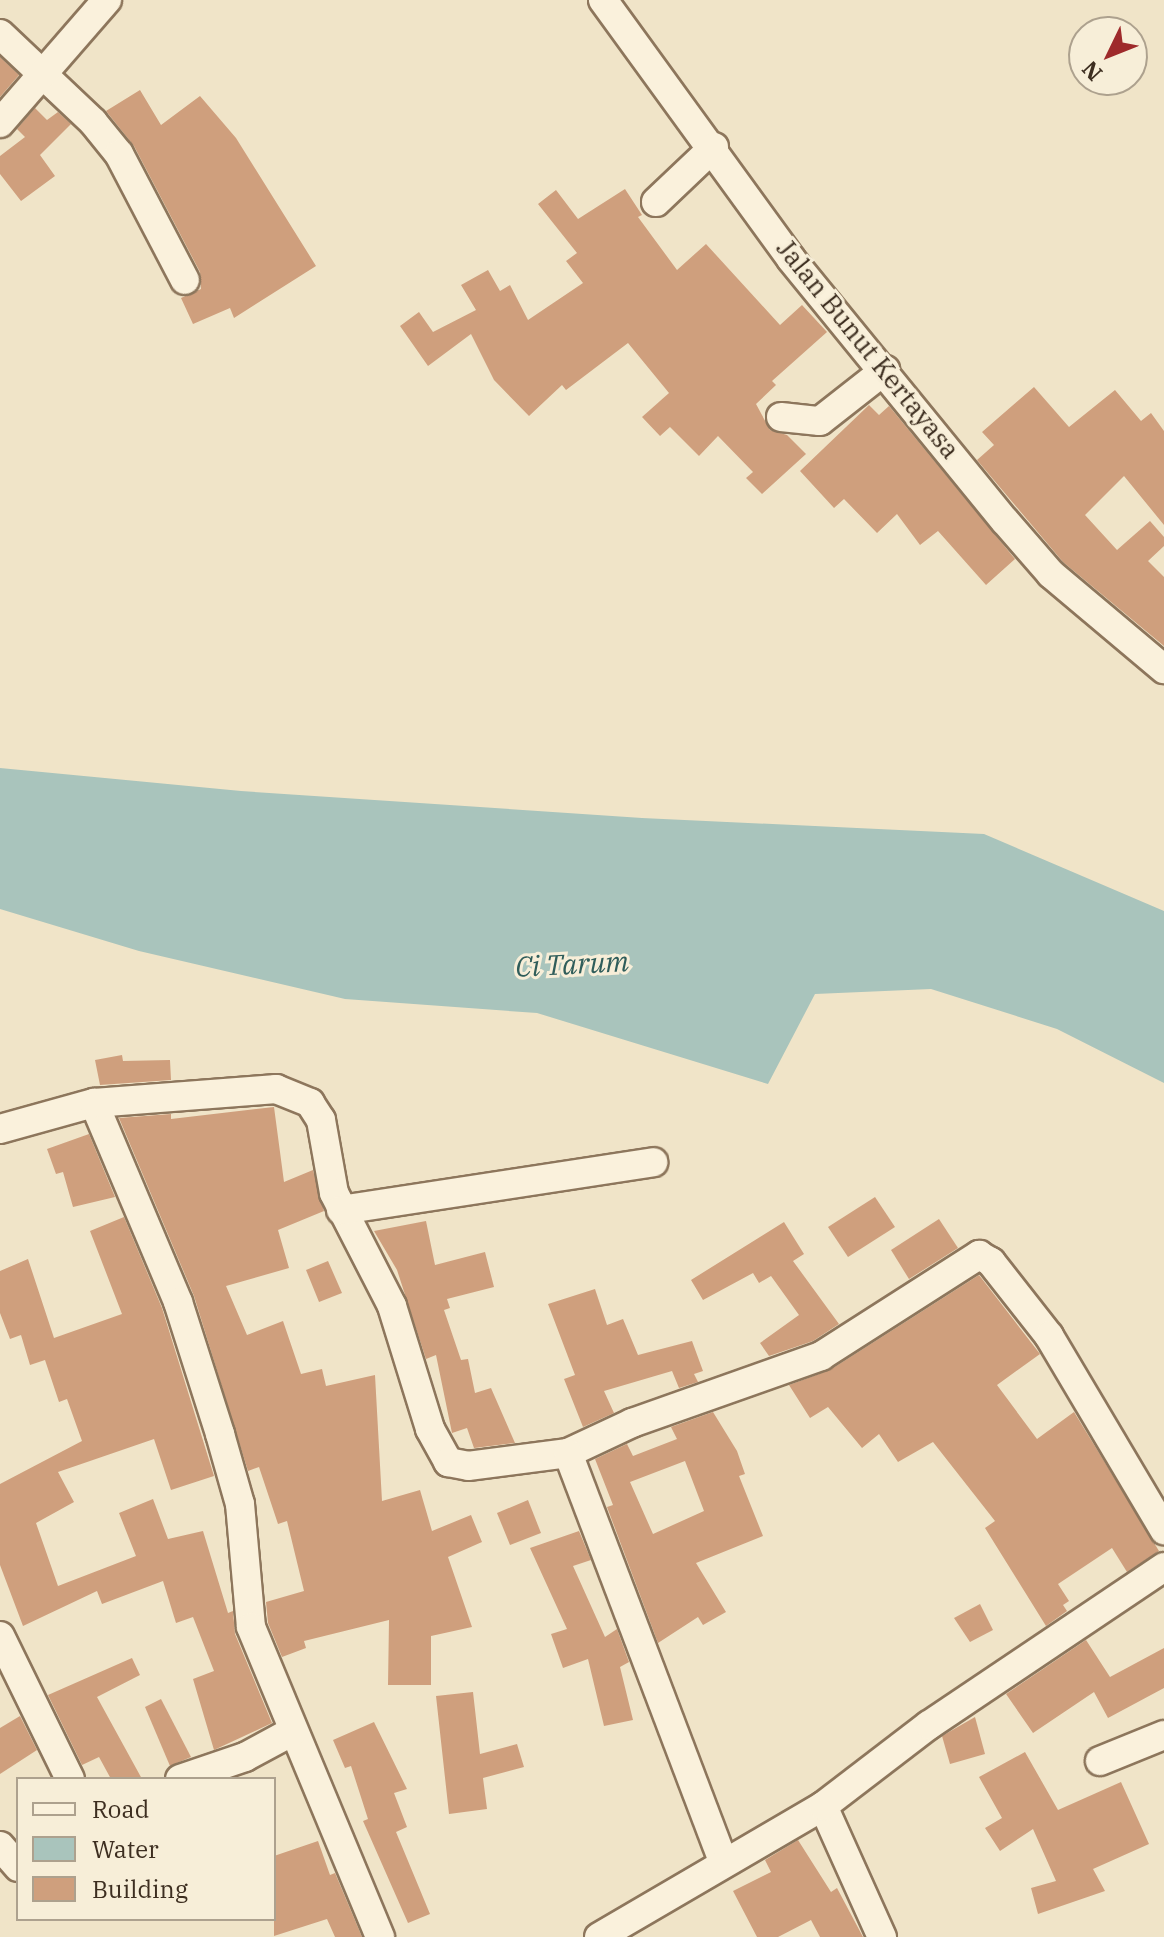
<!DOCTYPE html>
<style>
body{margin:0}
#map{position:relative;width:1164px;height:1937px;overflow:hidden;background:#f0e4c8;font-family:"IBM Plex Serif",serif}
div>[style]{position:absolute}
.water>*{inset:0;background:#a9c4bc}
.building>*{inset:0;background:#cf9f7d}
.roads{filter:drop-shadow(2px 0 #8d765c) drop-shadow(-2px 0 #8d765c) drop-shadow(0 2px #8d765c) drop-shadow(0 -2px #8d765c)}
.minor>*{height:28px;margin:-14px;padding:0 14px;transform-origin:14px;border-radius:14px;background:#faf1dc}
span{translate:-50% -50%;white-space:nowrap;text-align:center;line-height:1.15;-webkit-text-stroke:6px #f7eed8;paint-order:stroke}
.street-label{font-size:26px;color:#3d2e20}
.water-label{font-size:28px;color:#2f5d5a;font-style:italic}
.legend{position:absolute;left:16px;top:1777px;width:260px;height:144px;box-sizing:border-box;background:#f7eed8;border:2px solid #ada18e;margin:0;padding:10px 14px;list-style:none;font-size:24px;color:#3d2e20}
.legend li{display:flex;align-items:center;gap:16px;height:40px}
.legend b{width:40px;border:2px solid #ada18e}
.north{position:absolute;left:1068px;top:16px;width:80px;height:80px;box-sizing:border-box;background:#f7eed8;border:2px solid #ada18e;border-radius:50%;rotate:227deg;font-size:22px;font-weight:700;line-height:32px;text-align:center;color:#3d2e20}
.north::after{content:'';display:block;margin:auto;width:28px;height:36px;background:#9e2a2b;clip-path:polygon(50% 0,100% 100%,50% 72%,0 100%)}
</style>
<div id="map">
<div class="water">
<div style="clip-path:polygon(0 768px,241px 791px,642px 818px,984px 834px,1164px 911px,1164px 1083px,1057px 1029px,931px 989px,815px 994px,768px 1084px,537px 1013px,345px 999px,139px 951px,0 909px)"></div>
</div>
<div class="building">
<div style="clip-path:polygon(0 57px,19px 75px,0 97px)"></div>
<div style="clip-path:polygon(140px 90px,161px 125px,200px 96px,236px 138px,316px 266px,234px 318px,230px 308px,193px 324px,181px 298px,201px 289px,200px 272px,134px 146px,106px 111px)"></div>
<div style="clip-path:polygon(35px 108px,47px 120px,58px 112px,71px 124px,40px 155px,55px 176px,21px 201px,0 174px,0 156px,25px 137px,17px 129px)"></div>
<div style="clip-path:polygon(625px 189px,642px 215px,638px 217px,677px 270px,706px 244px,780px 325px,802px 305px,827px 332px,772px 381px,776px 385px,756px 404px,770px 430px,787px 435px,806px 454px,762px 494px,746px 478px,753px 472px,718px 436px,699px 456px,670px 427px,660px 436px,642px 417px,669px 393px,628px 343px,566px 390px,562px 385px,529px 416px,494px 380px,471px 334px,428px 366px,400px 326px,419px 312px,433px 332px,476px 310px,461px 285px,488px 270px,500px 291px,510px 285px,528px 320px,583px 283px,566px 261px,577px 253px,538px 204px,556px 190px,578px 219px)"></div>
<div style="clip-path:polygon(1034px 387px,1069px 427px,1115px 390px,1141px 421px,1151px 413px,1164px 431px,1164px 525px,1124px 476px,1085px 515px,1117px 550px,1150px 521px,1164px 537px,1164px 546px,1148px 561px,1164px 577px,1164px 646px,1063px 562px,977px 460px,994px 445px,982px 432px)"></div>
<div style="clip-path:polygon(869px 405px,879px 415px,889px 406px,1015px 559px,986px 585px,938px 531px,920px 545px,897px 514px,877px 533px,844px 499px,834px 508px,800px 471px)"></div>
<div style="clip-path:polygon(122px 1055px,123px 1061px,170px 1060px,171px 1080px,100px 1085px,95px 1060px)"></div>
<div style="clip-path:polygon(274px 1107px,284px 1182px,313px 1170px,324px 1211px,278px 1230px,289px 1268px,226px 1286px,247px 1335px,283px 1321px,301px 1374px,322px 1369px,326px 1386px,375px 1375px,382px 1501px,420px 1490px,432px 1531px,471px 1515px,482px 1542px,448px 1557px,472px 1627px,431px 1636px,431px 1685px,388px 1685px,389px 1620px,304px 1641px,306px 1648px,282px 1657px,268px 1623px,266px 1602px,304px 1591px,287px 1521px,278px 1524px,259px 1467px,248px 1471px,194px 1296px,119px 1118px,171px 1114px,171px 1119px)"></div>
<div style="clip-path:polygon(89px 1134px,115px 1197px,73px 1207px,63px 1172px,56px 1174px,47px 1149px)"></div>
<div style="clip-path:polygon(875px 1197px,895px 1227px,848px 1257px,828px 1227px)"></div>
<div style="clip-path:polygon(124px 1217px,162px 1308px,214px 1476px,171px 1490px,154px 1439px,58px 1472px,74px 1502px,36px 1523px,58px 1586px,136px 1556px,119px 1513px,153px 1499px,168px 1539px,203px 1531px,228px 1613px,233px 1611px,235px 1634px,272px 1723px,214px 1750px,193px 1679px,214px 1671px,193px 1617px,176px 1623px,163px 1581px,102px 1604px,97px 1591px,23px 1626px,0 1565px,0 1484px,82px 1441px,67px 1399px,59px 1402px,45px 1360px,30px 1365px,21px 1335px,10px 1339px,0 1313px,0 1271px,28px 1259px,54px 1338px,122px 1314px,90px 1231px)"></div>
<div style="clip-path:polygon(939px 1219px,958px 1248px,909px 1279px,891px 1250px)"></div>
<div style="clip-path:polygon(426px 1221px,435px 1265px,485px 1252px,494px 1287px,447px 1299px,450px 1308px,444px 1310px,461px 1360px,468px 1359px,475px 1393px,491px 1388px,515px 1443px,474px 1448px,467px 1428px,452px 1433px,436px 1355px,426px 1359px,397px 1270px,374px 1231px)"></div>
<div style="clip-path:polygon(784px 1222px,804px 1254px,793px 1261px,839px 1324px,813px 1341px,769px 1356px,760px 1343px,799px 1315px,771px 1276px,759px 1283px,753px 1273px,703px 1300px,691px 1280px)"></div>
<div style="clip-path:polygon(328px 1261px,342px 1293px,319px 1302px,306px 1270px)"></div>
<div style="clip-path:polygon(979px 1275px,1040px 1354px,997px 1385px,1037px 1439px,1074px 1412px,1159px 1551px,1127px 1572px,1112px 1548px,1058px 1584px,1069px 1601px,1063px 1605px,1067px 1611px,1046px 1626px,985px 1528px,995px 1521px,933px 1442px,898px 1462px,879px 1434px,862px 1448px,828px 1407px,810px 1418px,789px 1385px,830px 1370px)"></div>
<div style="clip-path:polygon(595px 1289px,607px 1325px,623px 1319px,638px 1355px,692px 1341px,703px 1371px,694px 1374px,698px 1382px,679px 1388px,672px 1371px,604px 1391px,614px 1413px,583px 1427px,564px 1379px,575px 1375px,548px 1304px)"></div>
<div style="clip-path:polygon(evenodd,713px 1412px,737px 1451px,745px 1474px,739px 1476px,763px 1536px,696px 1563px,726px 1612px,703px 1625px,698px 1617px,658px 1643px,607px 1507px,613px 1505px,595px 1459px,627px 1444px,633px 1456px,677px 1439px,671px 1427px,713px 1412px,685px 1461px,704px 1511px,653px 1534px,630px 1482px,685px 1461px)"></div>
<div style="clip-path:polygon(528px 1500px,541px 1533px,510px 1545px,497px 1513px)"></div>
<div style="clip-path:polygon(579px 1531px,591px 1560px,573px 1566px,605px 1637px,617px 1629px,629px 1662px,620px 1667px,633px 1720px,604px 1726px,588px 1659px,563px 1668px,551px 1634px,567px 1629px,530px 1548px)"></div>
<div style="clip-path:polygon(980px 1604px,993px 1630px,970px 1642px,954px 1618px)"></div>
<div style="clip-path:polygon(1086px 1640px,1110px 1677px,1164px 1648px,1164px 1688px,1108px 1718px,1094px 1692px,1033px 1733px,1006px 1694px)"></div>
<div style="clip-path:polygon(132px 1658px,140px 1675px,97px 1697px,142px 1779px,111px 1779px,99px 1757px,82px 1765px,48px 1695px)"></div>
<div style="clip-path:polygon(473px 1692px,480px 1754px,517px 1744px,524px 1767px,483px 1778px,487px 1809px,449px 1814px,436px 1696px)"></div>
<div style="clip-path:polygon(161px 1699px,191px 1757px,170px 1766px,145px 1707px)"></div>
<div style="clip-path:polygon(20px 1716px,37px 1750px,0 1774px,0 1728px)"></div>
<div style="clip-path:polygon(975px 1717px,985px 1754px,950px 1764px,942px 1736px)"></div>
<div style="clip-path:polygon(374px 1722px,407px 1789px,394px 1793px,407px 1827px,396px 1832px,430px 1914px,408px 1923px,363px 1821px,368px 1819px,351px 1766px,345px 1768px,333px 1740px)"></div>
<div style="clip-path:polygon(1025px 1752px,1058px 1810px,1121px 1782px,1149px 1844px,1093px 1869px,1105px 1891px,1038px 1914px,1031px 1888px,1056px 1881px,1033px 1829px,1000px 1851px,985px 1828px,1002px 1818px,979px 1777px)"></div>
<div style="clip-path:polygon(798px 1840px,831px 1892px,837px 1888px,863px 1937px,820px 1937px,811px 1920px,778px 1937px,757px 1937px,733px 1891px,771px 1872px,765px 1860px)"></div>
<div style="clip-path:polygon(318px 1841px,330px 1875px,335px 1873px,362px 1937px,335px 1937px,327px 1919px,274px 1936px,274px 1856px)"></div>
</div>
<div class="roads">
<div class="minor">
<div style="left:603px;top:0;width:320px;rotate:54deg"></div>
<div style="left:791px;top:259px;width:338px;rotate:50.8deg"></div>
<div style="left:1005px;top:521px;width:70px;rotate:49deg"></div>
<div style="left:1051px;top:574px;width:148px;rotate:40.1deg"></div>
<div style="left:0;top:34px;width:128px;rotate:43.4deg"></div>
<div style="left:93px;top:122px;width:41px;rotate:50.9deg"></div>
<div style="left:119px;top:154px;width:142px;rotate:62.4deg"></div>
<div style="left:0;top:123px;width:163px;rotate:-49deg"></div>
<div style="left:656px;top:202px;width:80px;rotate:-43.5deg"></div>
<div style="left:781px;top:417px;width:39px;rotate:6deg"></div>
<div style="left:820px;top:421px;width:83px;rotate:-38.1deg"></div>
<div style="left:94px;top:1103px;width:216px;rotate:67.1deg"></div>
<div style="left:178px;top:1302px;width:139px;rotate:72.3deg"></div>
<div style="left:220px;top:1434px;width:73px;rotate:74.1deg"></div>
<div style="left:240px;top:1504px;width:123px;rotate:84.9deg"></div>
<div style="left:251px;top:1627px;width:336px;rotate:67.4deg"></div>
<div style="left:0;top:1129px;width:98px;rotate:-15.5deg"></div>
<div style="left:94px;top:1103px;width:183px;rotate:-4.4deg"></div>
<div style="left:276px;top:1089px;width:37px;rotate:22deg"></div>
<div style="left:310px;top:1103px;width:20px;rotate:57deg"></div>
<div style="left:321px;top:1120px;width:74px;rotate:79.9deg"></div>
<div style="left:334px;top:1193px;width:127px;rotate:62.8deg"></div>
<div style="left:392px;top:1306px;width:129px;rotate:72.8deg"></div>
<div style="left:430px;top:1429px;width:38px;rotate:61deg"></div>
<div style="left:448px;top:1462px;width:20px;rotate:11deg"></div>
<div style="left:468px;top:1466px;width:101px;rotate:-7.4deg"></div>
<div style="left:568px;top:1453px;width:71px;rotate:-25.1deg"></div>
<div style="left:632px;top:1423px;width:201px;rotate:-19.5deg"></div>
<div style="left:821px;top:1356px;width:188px;rotate:-32.6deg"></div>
<div style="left:979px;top:1255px;width:14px;rotate:30deg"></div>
<div style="left:991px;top:1262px;width:94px;rotate:51.9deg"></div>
<div style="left:1049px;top:1336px;width:226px;rotate:59.3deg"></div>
<div style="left:341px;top:1210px;width:316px;rotate:-8.7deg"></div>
<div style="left:568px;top:1453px;width:436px;rotate:69.2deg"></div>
<div style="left:0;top:1636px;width:159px;rotate:63.9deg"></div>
<div style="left:1100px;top:1761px;width:69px;rotate:-22.1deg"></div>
<div style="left:180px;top:1779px;width:69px;rotate:-18.7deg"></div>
<div style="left:245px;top:1757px;width:55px;rotate:-28.4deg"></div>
<div style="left:823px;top:1806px;width:144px;rotate:65.8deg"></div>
<div style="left:0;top:1846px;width:28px;rotate:49deg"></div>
<div style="left:599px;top:1937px;width:259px;rotate:-30.3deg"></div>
<div style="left:823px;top:1806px;width:133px;rotate:-37.4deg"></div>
<div style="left:929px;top:1725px;width:283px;rotate:-33.9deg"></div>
</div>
</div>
<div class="street-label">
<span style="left:868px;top:349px;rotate:51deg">Jalan Bunut Kertayasa</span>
</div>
<div class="water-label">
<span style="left:572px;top:964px;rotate:-3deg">Ci Tarum</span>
</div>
<ul class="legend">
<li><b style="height:10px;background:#faf1dc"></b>Road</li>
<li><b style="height:22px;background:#a9c4bc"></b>Water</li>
<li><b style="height:22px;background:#cf9f7d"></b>Building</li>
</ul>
<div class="north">N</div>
</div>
